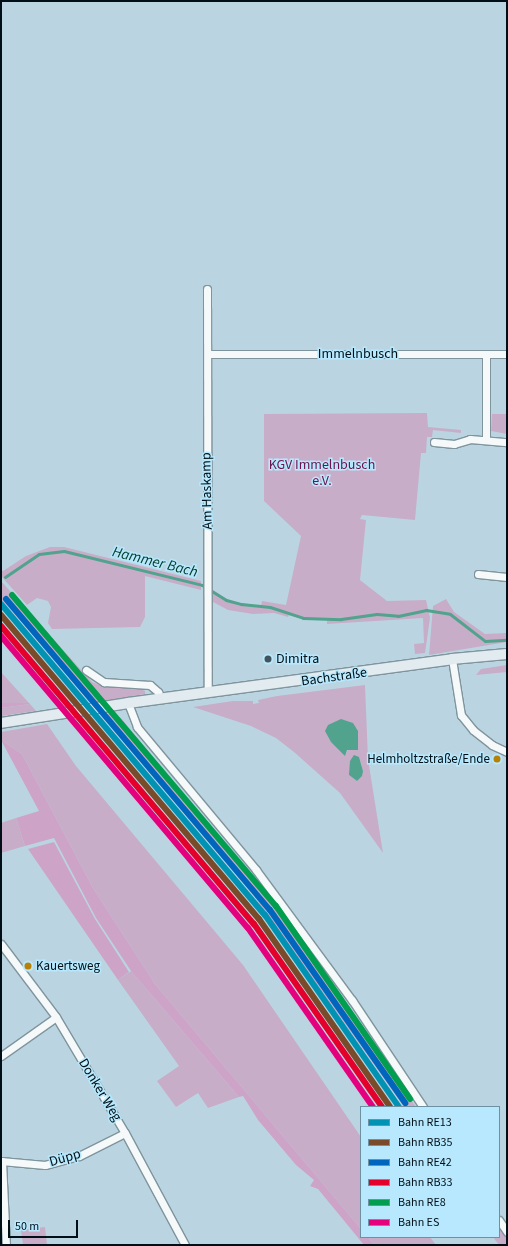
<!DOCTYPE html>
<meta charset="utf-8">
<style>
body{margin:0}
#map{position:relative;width:508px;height:1246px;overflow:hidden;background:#bad5e1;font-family:"Source Sans 3",sans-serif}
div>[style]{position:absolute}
.green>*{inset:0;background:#c8adc8}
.forest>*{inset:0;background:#cda4c8}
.water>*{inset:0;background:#51a38e}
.stream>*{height:3px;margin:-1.5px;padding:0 1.5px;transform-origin:1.5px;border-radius:1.5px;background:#51a38e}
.roads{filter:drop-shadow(1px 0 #7f949c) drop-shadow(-1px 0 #7f949c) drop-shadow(0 1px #7f949c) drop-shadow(0 -1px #7f949c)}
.street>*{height:7px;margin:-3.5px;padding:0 3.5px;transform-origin:3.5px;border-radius:3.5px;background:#f5f9fa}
.secondary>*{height:10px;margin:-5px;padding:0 5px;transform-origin:5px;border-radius:5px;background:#e2ebef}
.rail-1>*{height:6px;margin:-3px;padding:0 3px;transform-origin:3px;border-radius:3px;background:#0092b2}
.rail-2>*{height:6px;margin:-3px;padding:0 3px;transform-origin:3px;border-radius:3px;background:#7a4b2a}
.rail-3>*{height:6px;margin:-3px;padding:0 3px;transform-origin:3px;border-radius:3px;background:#0065bd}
.rail-4>*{height:6px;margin:-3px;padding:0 3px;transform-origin:3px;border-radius:3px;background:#e4002b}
.rail-5>*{height:6px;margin:-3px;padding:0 3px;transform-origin:3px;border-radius:3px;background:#009e4e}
.rail-6>*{height:6px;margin:-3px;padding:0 3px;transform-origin:3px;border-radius:3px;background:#e5007d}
.dots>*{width:11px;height:11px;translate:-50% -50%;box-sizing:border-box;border:2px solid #b7e8fd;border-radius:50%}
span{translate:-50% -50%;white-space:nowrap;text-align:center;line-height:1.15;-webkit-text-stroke:3px #b7e8fd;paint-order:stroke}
.bus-label{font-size:13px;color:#000f16}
.right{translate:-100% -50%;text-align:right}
.left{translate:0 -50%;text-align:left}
.street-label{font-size:14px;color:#000f16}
.park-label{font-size:14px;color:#6a134c}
.poi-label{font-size:14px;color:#000f16}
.water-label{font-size:15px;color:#003d2b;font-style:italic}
.frame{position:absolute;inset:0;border:2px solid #000f16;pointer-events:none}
.legend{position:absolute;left:360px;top:1106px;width:140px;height:132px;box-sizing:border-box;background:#b7e8fd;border:1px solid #6e91a1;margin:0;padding:5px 7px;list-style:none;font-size:12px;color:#000f16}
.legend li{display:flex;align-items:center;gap:8px;height:20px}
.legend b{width:20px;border:1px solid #6e91a1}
.scale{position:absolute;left:8px;top:1220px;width:70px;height:18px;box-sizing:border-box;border:2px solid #000f16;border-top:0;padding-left:5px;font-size:12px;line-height:14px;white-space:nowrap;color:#000f16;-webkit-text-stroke:3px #b7e8fd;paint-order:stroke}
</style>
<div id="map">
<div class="green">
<div style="clip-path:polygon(427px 413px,428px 427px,461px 430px,461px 433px,433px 430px,432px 437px,427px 437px,426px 453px,421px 453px,415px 520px,362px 515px,360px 519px,366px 520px,360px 580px,387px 601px,426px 600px,430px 618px,425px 653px,415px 654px,414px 644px,424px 643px,423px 618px,327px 624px,327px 620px,305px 620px,289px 615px,288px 617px,274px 613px,253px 614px,228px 610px,213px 602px,213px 590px,227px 599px,240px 603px,261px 606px,262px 601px,286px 605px,301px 536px,264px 501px,264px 414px)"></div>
<div style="clip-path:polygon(492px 414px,507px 414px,507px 434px,491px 431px)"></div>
<div style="clip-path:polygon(50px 547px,64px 547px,201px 581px,201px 590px,145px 576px,145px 617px,140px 627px,52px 629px,48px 623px,51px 607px,48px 601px,37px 598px,27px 605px,1px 576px,1px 569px,3px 571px,26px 556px)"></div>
<div style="clip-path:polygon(1px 581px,92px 682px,99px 685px,139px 688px,145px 691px,145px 694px,93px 703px,1px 599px)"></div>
<div style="clip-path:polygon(446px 599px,454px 612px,485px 634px,507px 633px,507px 642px,429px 655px,433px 606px)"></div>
<div style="clip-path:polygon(507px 665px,507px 672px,476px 675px,481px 669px)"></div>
<div style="clip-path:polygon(1px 672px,29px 703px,1px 703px)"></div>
<div style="clip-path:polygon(evenodd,365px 685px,368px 759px,383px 853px,340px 793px,294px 752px,276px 738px,251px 726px,193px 707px,233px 701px,253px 701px,253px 704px,259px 703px,258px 700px,277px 696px,365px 685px,357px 727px,354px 749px,347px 750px,345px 756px,357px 727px,365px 685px,359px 757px,363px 771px,357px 781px,349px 775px,359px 757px)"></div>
<div style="clip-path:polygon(30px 704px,36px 711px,1px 716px,1px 708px)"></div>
<div style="clip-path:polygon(103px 714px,114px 714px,121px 718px,272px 903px,416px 1107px,404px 1107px,227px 858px,176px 802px)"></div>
<div style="clip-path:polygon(47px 724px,76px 766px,243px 965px,361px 1137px,361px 1229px,155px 984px,93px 888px,22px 754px,1px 740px,1px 732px)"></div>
<div style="clip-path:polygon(16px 818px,25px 846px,1px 853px,1px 823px)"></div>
<div style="clip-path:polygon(131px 971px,239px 1097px,208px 1108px,198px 1093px,176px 1107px,157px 1081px,179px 1066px,118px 980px)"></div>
<div style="clip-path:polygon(45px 1227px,47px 1245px,23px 1245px,21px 1230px)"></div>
<div style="clip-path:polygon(499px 1227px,507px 1239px,507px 1245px,499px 1245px,493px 1237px,499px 1237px)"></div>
<div style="clip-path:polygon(368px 1237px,430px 1237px,436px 1245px,374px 1245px)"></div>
</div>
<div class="forest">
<div style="clip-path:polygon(1px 703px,29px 703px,30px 704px,1px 708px)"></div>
<div style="clip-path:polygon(1px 740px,22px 754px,93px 888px,155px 984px,361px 1229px,361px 1237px,368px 1237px,374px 1245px,364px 1245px,318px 1189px,310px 1186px,314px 1180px,296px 1165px,258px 1120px,243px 1096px,239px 1097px,131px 971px,96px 918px,54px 838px,25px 846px,16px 818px,39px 811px)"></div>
<div style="clip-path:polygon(54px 842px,95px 919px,129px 972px,118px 980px,28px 849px)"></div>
</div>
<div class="water">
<div style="clip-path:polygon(341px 719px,353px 723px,358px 731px,358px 750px,347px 750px,345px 756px,331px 742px,325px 731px,328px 725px)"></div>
<div style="clip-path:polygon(354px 755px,359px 757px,363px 771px,362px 776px,357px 781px,349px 775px,350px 761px)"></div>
</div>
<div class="stream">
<div style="left:5px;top:577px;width:41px;rotate:-34.1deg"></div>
<div style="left:39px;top:554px;width:25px;rotate:-7deg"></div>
<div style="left:64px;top:551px;width:142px;rotate:13.8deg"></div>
<div style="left:202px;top:585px;width:28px;rotate:32deg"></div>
<div style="left:226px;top:600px;width:16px;rotate:15deg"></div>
<div style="left:241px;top:604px;width:29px;rotate:6deg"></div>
<div style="left:270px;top:607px;width:35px;rotate:18deg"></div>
<div style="left:303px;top:618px;width:38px;rotate:2deg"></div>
<div style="left:341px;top:619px;width:36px;rotate:-8deg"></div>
<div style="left:377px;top:614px;width:21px;rotate:5deg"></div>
<div style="left:398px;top:616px;width:29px;rotate:-12deg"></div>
<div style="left:426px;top:610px;width:24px;rotate:9deg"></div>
<div style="left:450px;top:614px;width:44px;rotate:37.6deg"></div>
<div style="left:485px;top:641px;width:22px;rotate:-3deg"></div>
</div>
<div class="roads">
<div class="street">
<div style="left:207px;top:289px;width:404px;rotate:89.9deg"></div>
<div style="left:208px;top:354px;width:299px"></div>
<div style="left:486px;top:440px;width:86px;rotate:-90deg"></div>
<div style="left:434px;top:442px;width:20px;rotate:6deg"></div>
<div style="left:454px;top:444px;width:17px;rotate:-17deg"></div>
<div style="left:470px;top:439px;width:37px;rotate:5deg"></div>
<div style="left:478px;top:574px;width:29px;rotate:6deg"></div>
<div style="left:452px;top:659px;width:57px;rotate:80.9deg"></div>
<div style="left:461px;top:715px;width:19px;rotate:51deg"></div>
<div style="left:473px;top:730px;width:24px;rotate:38deg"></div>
<div style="left:492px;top:745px;width:17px;rotate:25deg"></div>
<div style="left:86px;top:670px;width:22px;rotate:34deg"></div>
<div style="left:104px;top:682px;width:46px;rotate:3.7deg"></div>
<div style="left:150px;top:685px;width:11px;rotate:41deg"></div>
<div style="left:158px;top:692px;width:7px;rotate:74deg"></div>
<div style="left:128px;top:703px;width:26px;rotate:69deg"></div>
<div style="left:137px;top:727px;width:186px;rotate:50.2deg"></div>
<div style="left:256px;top:870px;width:162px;rotate:53.6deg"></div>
<div style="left:352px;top:1000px;width:128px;rotate:56.4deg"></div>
<div style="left:1px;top:944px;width:91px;rotate:53deg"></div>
<div style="left:56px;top:1017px;width:135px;rotate:59.3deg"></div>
<div style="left:125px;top:1133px;width:127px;rotate:61.8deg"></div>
<div style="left:1px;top:1056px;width:67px;rotate:-35.3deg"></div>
<div style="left:1px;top:1161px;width:44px;rotate:5.2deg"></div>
<div style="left:45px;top:1165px;width:35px;rotate:-15deg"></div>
<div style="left:79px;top:1156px;width:51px;rotate:-26.6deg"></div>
<div style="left:2px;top:1161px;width:84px;rotate:87.3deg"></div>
<div style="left:499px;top:1220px;width:14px;rotate:56deg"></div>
</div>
<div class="secondary">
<div style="left:1px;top:723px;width:129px;rotate:-8.9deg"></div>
<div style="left:128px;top:703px;width:327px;rotate:-7.7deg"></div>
<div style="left:452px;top:659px;width:55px;rotate:-5.2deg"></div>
</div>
</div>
<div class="rail-1">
<div style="left:1px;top:604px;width:408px;rotate:49.7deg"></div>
<div style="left:265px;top:915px;width:234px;rotate:55.1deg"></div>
</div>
<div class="rail-2">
<div style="left:1px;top:615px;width:399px;rotate:49.7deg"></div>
<div style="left:259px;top:919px;width:229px;rotate:55.1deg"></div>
</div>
<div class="rail-3">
<div style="left:6px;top:599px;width:408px;rotate:49.7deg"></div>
<div style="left:270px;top:910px;width:236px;rotate:55deg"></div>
</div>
<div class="rail-4">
<div style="left:1px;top:626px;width:391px;rotate:49.7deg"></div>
<div style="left:254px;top:924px;width:223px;rotate:55deg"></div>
</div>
<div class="rail-5">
<div style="left:12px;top:595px;width:408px;rotate:49.7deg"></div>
<div style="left:276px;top:906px;width:235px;rotate:55.2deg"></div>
</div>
<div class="rail-6">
<div style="left:1px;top:636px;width:382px;rotate:49.8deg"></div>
<div style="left:248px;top:928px;width:218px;rotate:55.1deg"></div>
</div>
<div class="dots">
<div style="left:268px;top:659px;background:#41545d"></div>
<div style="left:497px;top:759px;background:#b98006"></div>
<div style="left:28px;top:966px;background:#b98006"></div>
</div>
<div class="bus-label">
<span class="right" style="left:490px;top:759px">Helmholtzstraße/Ende</span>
<span class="left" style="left:36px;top:966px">Kauertsweg</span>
</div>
<div class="street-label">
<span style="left:358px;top:354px">Immelnbusch</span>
<span style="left:207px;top:491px;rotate:-91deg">Am Haskamp</span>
<span style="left:334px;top:677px;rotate:-8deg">Bachstraße</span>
<span style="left:100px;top:1090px;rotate:59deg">Donker Weg</span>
<span style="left:65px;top:1158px;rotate:-16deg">Düpp</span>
</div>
<div class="park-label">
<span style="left:322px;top:473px">KGV Immelnbusch<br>e.V.</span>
</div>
<div class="poi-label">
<span class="left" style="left:276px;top:659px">Dimitra</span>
</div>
<div class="water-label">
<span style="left:155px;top:562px;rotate:14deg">Hammer Bach</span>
</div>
<div class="frame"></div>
<ul class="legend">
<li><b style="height:5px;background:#0092b2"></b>Bahn RE13</li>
<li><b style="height:5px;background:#7a4b2a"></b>Bahn RB35</li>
<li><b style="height:5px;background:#0065bd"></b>Bahn RE42</li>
<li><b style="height:5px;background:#e4002b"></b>Bahn RB33</li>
<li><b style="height:5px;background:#009e4e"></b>Bahn RE8</li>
<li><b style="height:5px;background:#e5007d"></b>Bahn ES</li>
</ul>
<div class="scale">50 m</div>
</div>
